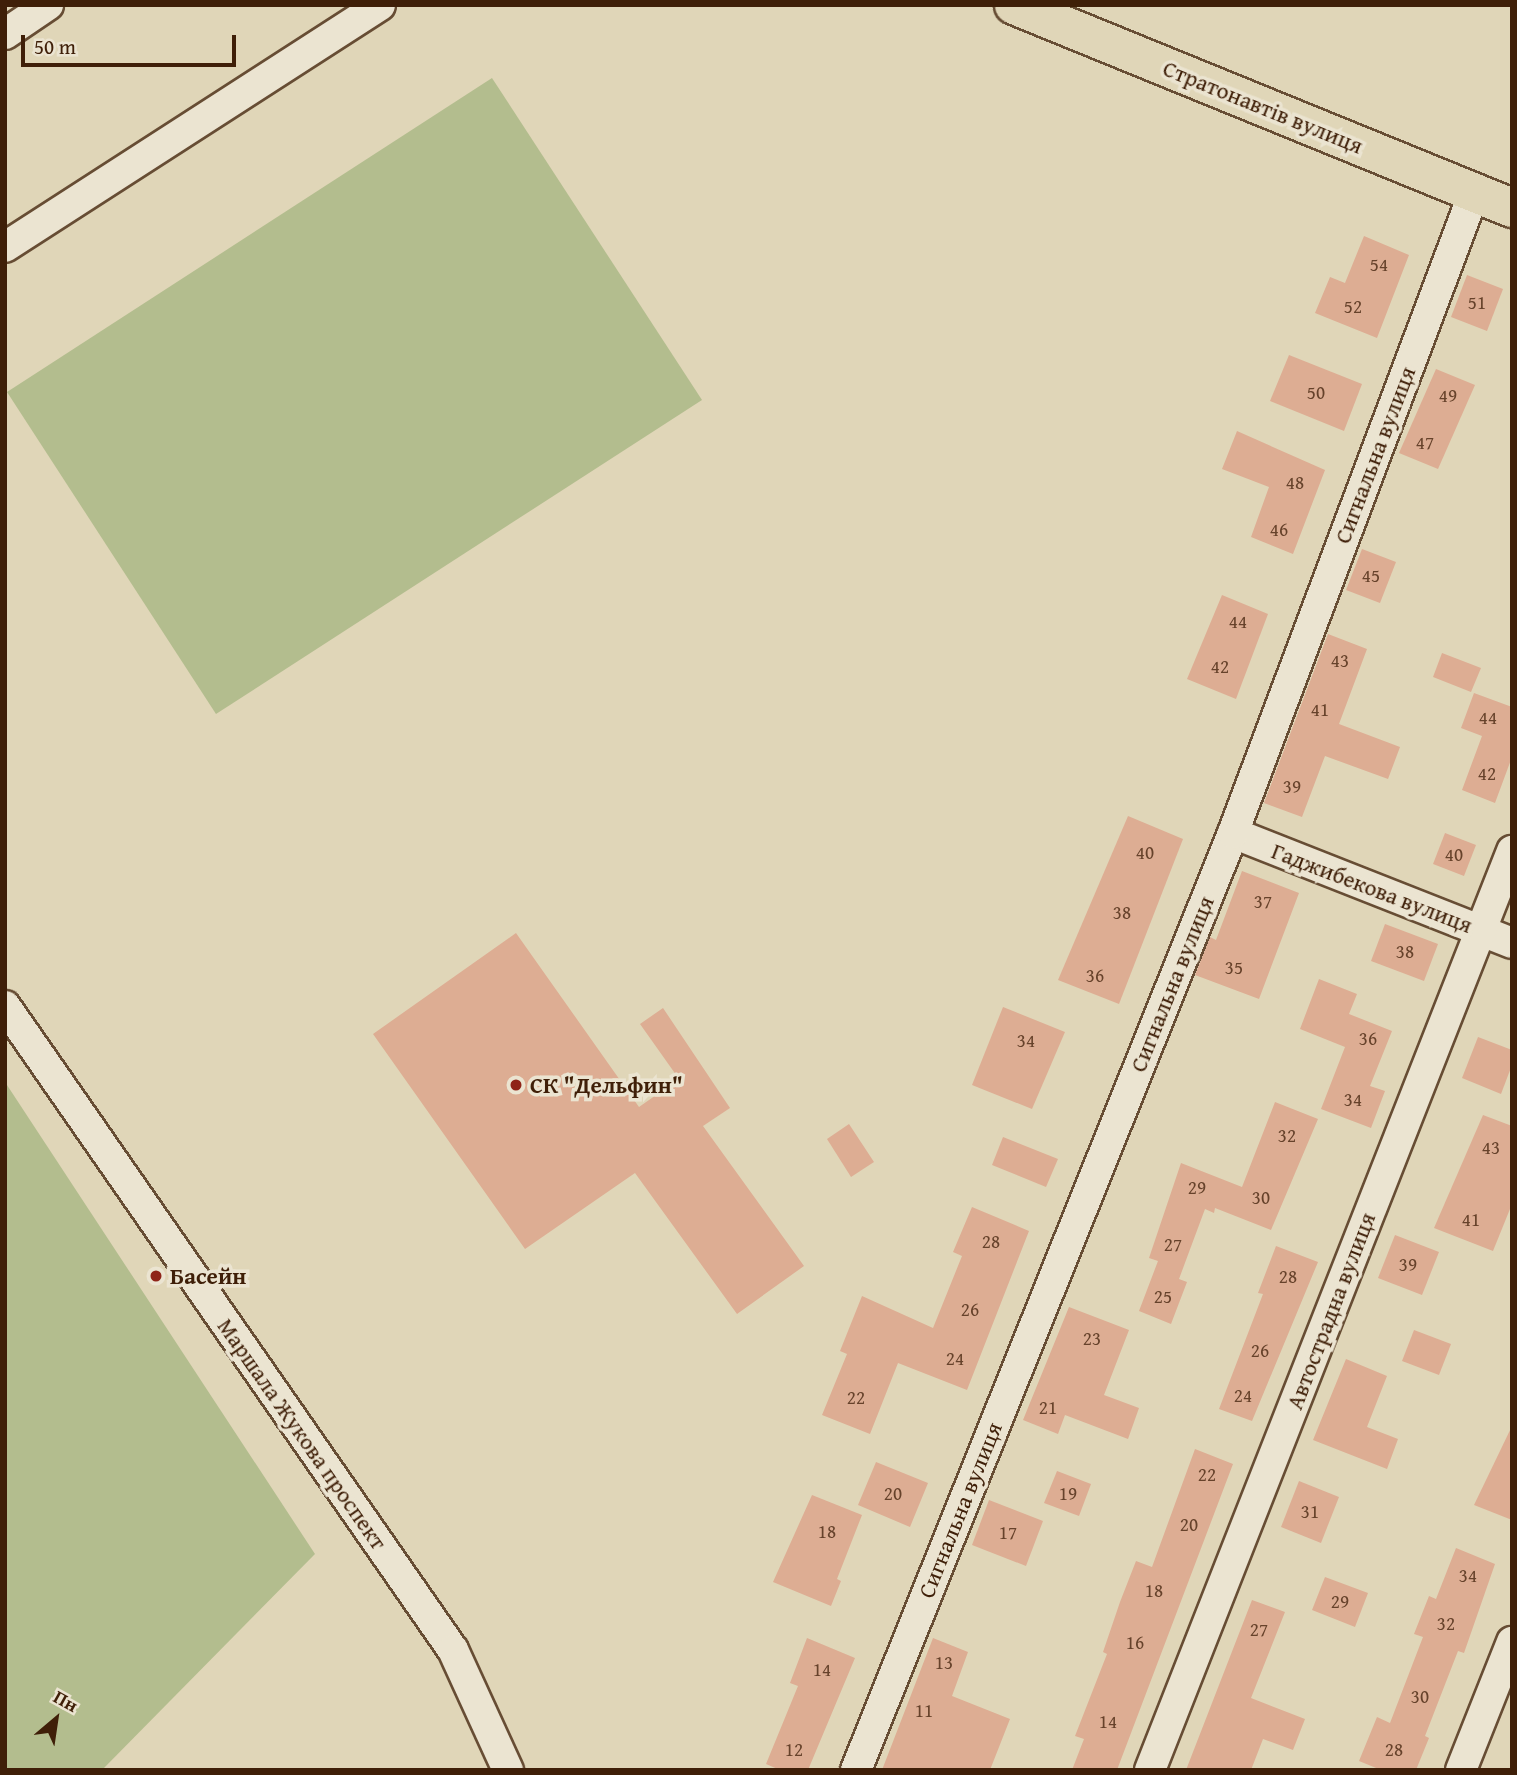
<!DOCTYPE html>
<meta charset="utf-8">
<style>
body{margin:0}
#map{position:relative;width:1517px;height:1775px;overflow:hidden;background:#e0d6b8;font-family:"Gentium Book Plus",serif}
div>[style]{position:absolute}
.green>*{inset:0;background:#b3bd8e}
.building>*{inset:0;background:#ddad93}
.roads{filter:drop-shadow(2px 0 #674d34) drop-shadow(-2px 0 #674d34) drop-shadow(0 2px #674d34) drop-shadow(0 -2px #674d34)}
.minor>*{height:30px;margin:-15px;padding:0 15px;transform-origin:15px;border-radius:15px;background:#ebe4d1}
.major>*{height:38px;margin:-19px;padding:0 19px;transform-origin:19px;border-radius:19px;background:#e0d6b8}
.dots>*{width:19px;height:19px;translate:-50% -50%;box-sizing:border-box;border:4px solid #ebe4d1;border-radius:50%}
span{translate:-50% -50%;white-space:nowrap;text-align:center;line-height:1.15;-webkit-text-stroke:7px #ebe4d1;paint-order:stroke}
.number-label{font-size:19px;color:#66422b}
.number-label span{-webkit-text-stroke-width:0}
.street-label{font-size:23px;color:#3f1f08}
.poi-label{font-size:23px;color:#3f1f08;font-weight:700}
.left{translate:0 -50%;text-align:left}
.frame{position:absolute;inset:0;border:7px solid #3f1f08;pointer-events:none}
.north{position:absolute;left:21px;top:1684px;width:70px;height:70px;-webkit-text-stroke:5px #ebe4d1;paint-order:stroke;rotate:29deg;font-size:19px;font-weight:700;line-height:28px;text-align:center;color:#3f1f08}
.north::after{content:'';display:block;margin:auto;width:24px;height:32px;background:#3f1f08;clip-path:polygon(50% 0,100% 100%,50% 72%,0 100%)}
.scale{position:absolute;left:21px;top:35px;width:215px;height:32px;box-sizing:border-box;border:4px solid #3f1f08;border-top:0;padding-left:9px;font-size:21px;line-height:24px;white-space:nowrap;color:#3f1f08;-webkit-text-stroke:5px #ebe4d1;paint-order:stroke}
</style>
<div id="map">
<div class="green">
<div style="clip-path:polygon(492px 78px,702px 400px,216px 714px,7px 392px)"></div>
<div style="clip-path:polygon(5px 1082px,315px 1554px,102px 1770px,5px 1770px)"></div>
</div>
<div class="building">
<div style="clip-path:polygon(1364px 236px,1409px 255px,1377px 338px,1315px 313px,1330px 277px,1345px 283px)"></div>
<div style="clip-path:polygon(1467px 275px,1503px 289px,1487px 331px,1451px 317px)"></div>
<div style="clip-path:polygon(1289px 355px,1362px 384px,1344px 431px,1270px 401px)"></div>
<div style="clip-path:polygon(1436px 369px,1475px 385px,1438px 469px,1399px 453px)"></div>
<div style="clip-path:polygon(1237px 431px,1325px 470px,1293px 554px,1251px 537px,1269px 487px,1222px 469px)"></div>
<div style="clip-path:polygon(1362px 549px,1396px 562px,1380px 603px,1346px 590px)"></div>
<div style="clip-path:polygon(1222px 595px,1268px 614px,1236px 699px,1187px 679px)"></div>
<div style="clip-path:polygon(1328px 634px,1367px 649px,1339px 724px,1400px 747px,1388px 779px,1325px 756px,1302px 817px,1264px 803px)"></div>
<div style="clip-path:polygon(1442px 653px,1481px 668px,1471px 692px,1433px 677px)"></div>
<div style="clip-path:polygon(1474px 693px,1512px 707px,1512px 757px,1495px 803px,1462px 790px,1482px 736px,1461px 728px)"></div>
<div style="clip-path:polygon(1128px 816px,1183px 839px,1119px 1004px,1058px 980px)"></div>
<div style="clip-path:polygon(1445px 833px,1476px 845px,1464px 876px,1433px 864px)"></div>
<div style="clip-path:polygon(1242px 871px,1299px 893px,1259px 999px,1195px 975px,1210px 937px,1216px 940px)"></div>
<div style="clip-path:polygon(1385px 924px,1438px 944px,1424px 981px,1371px 961px)"></div>
<div style="clip-path:polygon(516px 933px,639px 1107px,679px 1079px,640px 1024px,663px 1008px,730px 1108px,703px 1126px,804px 1266px,737px 1314px,635px 1173px,525px 1249px,373px 1034px)"></div>
<div style="clip-path:polygon(1319px 979px,1357px 994px,1349px 1014px,1392px 1031px,1370px 1086px,1385px 1091px,1371px 1128px,1321px 1109px,1345px 1047px,1300px 1029px)"></div>
<div style="clip-path:polygon(1003px 1007px,1065px 1032px,1032px 1109px,972px 1085px)"></div>
<div style="clip-path:polygon(1478px 1037px,1512px 1050px,1512px 1065px,1501px 1094px,1462px 1078px)"></div>
<div style="clip-path:polygon(1275px 1102px,1318px 1119px,1271px 1230px,1215px 1208px,1214px 1213px,1205px 1209px,1179px 1279px,1187px 1282px,1171px 1324px,1139px 1311px,1158px 1261px,1149px 1258px,1181px 1163px,1242px 1187px)"></div>
<div style="clip-path:polygon(1483px 1115px,1512px 1126px,1512px 1204px,1493px 1251px,1434px 1228px)"></div>
<div style="clip-path:polygon(849px 1124px,874px 1162px,851px 1177px,827px 1139px)"></div>
<div style="clip-path:polygon(1003px 1137px,1058px 1159px,1046px 1187px,992px 1165px)"></div>
<div style="clip-path:polygon(972px 1207px,1029px 1231px,967px 1390px,898px 1363px,870px 1434px,822px 1415px,847px 1354px,840px 1351px,862px 1296px,933px 1328px,962px 1256px,953px 1252px)"></div>
<div style="clip-path:polygon(1395px 1235px,1439px 1252px,1422px 1295px,1378px 1278px)"></div>
<div style="clip-path:polygon(1276px 1246px,1318px 1262px,1252px 1421px,1219px 1409px,1263px 1294px,1258px 1293px)"></div>
<div style="clip-path:polygon(1069px 1307px,1129px 1330px,1104px 1395px,1139px 1408px,1128px 1439px,1065px 1415px,1058px 1434px,1023px 1420px)"></div>
<div style="clip-path:polygon(1414px 1330px,1451px 1344px,1439px 1375px,1402px 1361px)"></div>
<div style="clip-path:polygon(1346px 1359px,1387px 1376px,1367px 1427px,1398px 1439px,1387px 1469px,1313px 1440px)"></div>
<div style="clip-path:polygon(1512px 1426px,1512px 1520px,1474px 1505px)"></div>
<div style="clip-path:polygon(1195px 1449px,1233px 1464px,1117px 1770px,1072px 1770px,1084px 1739px,1075px 1736px,1107px 1654px,1103px 1652px,1120px 1602px,1136px 1561px,1152px 1567px)"></div>
<div style="clip-path:polygon(876px 1462px,928px 1483px,910px 1527px,858px 1505px)"></div>
<div style="clip-path:polygon(1057px 1471px,1091px 1484px,1079px 1516px,1044px 1503px)"></div>
<div style="clip-path:polygon(1299px 1481px,1339px 1497px,1321px 1543px,1281px 1527px)"></div>
<div style="clip-path:polygon(812px 1495px,862px 1515px,837px 1579px,841px 1581px,831px 1606px,773px 1582px)"></div>
<div style="clip-path:polygon(989px 1500px,1043px 1521px,1026px 1566px,972px 1545px)"></div>
<div style="clip-path:polygon(1456px 1548px,1495px 1564px,1464px 1653px,1458px 1651px,1425px 1736px,1429px 1738px,1416px 1770px,1381px 1770px,1359px 1761px,1377px 1717px,1390px 1723px,1423px 1637px,1414px 1634px,1429px 1596px,1436px 1599px)"></div>
<div style="clip-path:polygon(1325px 1577px,1368px 1593px,1355px 1627px,1312px 1610px)"></div>
<div style="clip-path:polygon(1252px 1600px,1285px 1612px,1251px 1698px,1305px 1719px,1293px 1750px,1263px 1739px,1251px 1770px,1186px 1770px)"></div>
<div style="clip-path:polygon(807px 1638px,855px 1658px,808px 1770px,780px 1770px,766px 1764px,798px 1686px,790px 1683px)"></div>
<div style="clip-path:polygon(933px 1638px,968px 1652px,952px 1696px,1010px 1719px,990px 1770px,882px 1770px)"></div>
</div>
<div class="roads">
<div class="minor">
<div style="left:5px;top:34px;width:52px;rotate:-34deg"></div>
<div style="left:5px;top:247px;width:446px;rotate:-32.8deg"></div>
<div style="left:1233px;top:833px;width:300px;rotate:21.5deg"></div>
<div style="left:5px;top:1006px;width:784px;rotate:55.18deg"></div>
<div style="left:453px;top:1650px;width:132px;rotate:65.4deg"></div>
<div style="left:856px;top:1770px;width:1010px;rotate:-68.08deg"></div>
<div style="left:1233px;top:833px;width:684px;rotate:-69.37deg"></div>
<div style="left:1150px;top:1770px;width:988px;rotate:-68.5deg"></div>
<div style="left:1461px;top:1770px;width:138px;rotate:-68.3deg"></div>
</div>
<div class="major">
<div style="left:1014px;top:5px;width:538px;rotate:22.18deg"></div>
</div>
</div>
<div class="dots">
<div style="left:516px;top:1085px;background:#8f2418"></div>
<div style="left:156px;top:1276px;background:#8f2418"></div>
</div>
<div class="number-label">
<span style="left:1379px;top:265px">54</span>
<span style="left:1477px;top:303px">51</span>
<span style="left:1353px;top:307px">52</span>
<span style="left:1316px;top:393px">50</span>
<span style="left:1448px;top:396px">49</span>
<span style="left:1425px;top:443px">47</span>
<span style="left:1295px;top:483px">48</span>
<span style="left:1279px;top:530px">46</span>
<span style="left:1371px;top:576px">45</span>
<span style="left:1238px;top:622px">44</span>
<span style="left:1340px;top:661px">43</span>
<span style="left:1220px;top:667px">42</span>
<span style="left:1320px;top:710px">41</span>
<span style="left:1488px;top:718px">44</span>
<span style="left:1487px;top:774px">42</span>
<span style="left:1292px;top:787px">39</span>
<span style="left:1145px;top:853px">40</span>
<span style="left:1454px;top:855px">40</span>
<span style="left:1263px;top:902px">37</span>
<span style="left:1122px;top:913px">38</span>
<span style="left:1405px;top:952px">38</span>
<span style="left:1234px;top:968px">35</span>
<span style="left:1095px;top:976px">36</span>
<span style="left:1368px;top:1039px">36</span>
<span style="left:1026px;top:1041px">34</span>
<span style="left:1353px;top:1100px">34</span>
<span style="left:1287px;top:1136px">32</span>
<span style="left:1491px;top:1148px">43</span>
<span style="left:1197px;top:1188px">29</span>
<span style="left:1261px;top:1198px">30</span>
<span style="left:1471px;top:1220px">41</span>
<span style="left:991px;top:1242px">28</span>
<span style="left:1173px;top:1245px">27</span>
<span style="left:1408px;top:1265px">39</span>
<span style="left:1288px;top:1277px">28</span>
<span style="left:1163px;top:1297px">25</span>
<span style="left:970px;top:1310px">26</span>
<span style="left:1092px;top:1339px">23</span>
<span style="left:1260px;top:1351px">26</span>
<span style="left:955px;top:1359px">24</span>
<span style="left:1243px;top:1396px">24</span>
<span style="left:856px;top:1398px">22</span>
<span style="left:1048px;top:1408px">21</span>
<span style="left:1207px;top:1475px">22</span>
<span style="left:893px;top:1494px">20</span>
<span style="left:1068px;top:1494px">19</span>
<span style="left:1310px;top:1512px">31</span>
<span style="left:1189px;top:1525px">20</span>
<span style="left:827px;top:1532px">18</span>
<span style="left:1008px;top:1533px">17</span>
<span style="left:1468px;top:1576px">34</span>
<span style="left:1154px;top:1591px">18</span>
<span style="left:1340px;top:1602px">29</span>
<span style="left:1446px;top:1624px">32</span>
<span style="left:1259px;top:1630px">27</span>
<span style="left:1135px;top:1643px">16</span>
<span style="left:944px;top:1663px">13</span>
<span style="left:822px;top:1670px">14</span>
<span style="left:1420px;top:1697px">30</span>
<span style="left:924px;top:1711px">11</span>
<span style="left:1108px;top:1722px">14</span>
<span style="left:794px;top:1750px">12</span>
<span style="left:1394px;top:1750px">28</span>
</div>
<div class="street-label">
<span style="left:1263px;top:107px;rotate:22deg">Стратонавтів вулиця</span>
<span style="left:1375px;top:455px;rotate:-69deg">Сигнальна вулиця</span>
<span style="left:1372px;top:888px;rotate:21deg">Гаджибекова вулиця</span>
<span style="left:1172px;top:984px;rotate:-68deg">Сигнальна вулиця</span>
<span style="left:1331px;top:1311px;rotate:-69deg">Автострадна вулиця</span>
<span style="left:302px;top:1434px;rotate:55deg">Маршала Жукова проспект</span>
<span style="left:960px;top:1510px;rotate:-68deg">Сигнальна вулиця</span>
</div>
<div class="poi-label">
<span class="left" style="left:530px;top:1085px">СК "Дельфин"</span>
<span class="left" style="left:170px;top:1276px">Басейн</span>
</div>
<div class="frame"></div>
<div class="north">Пн</div>
<div class="scale">50 m</div>
</div>
